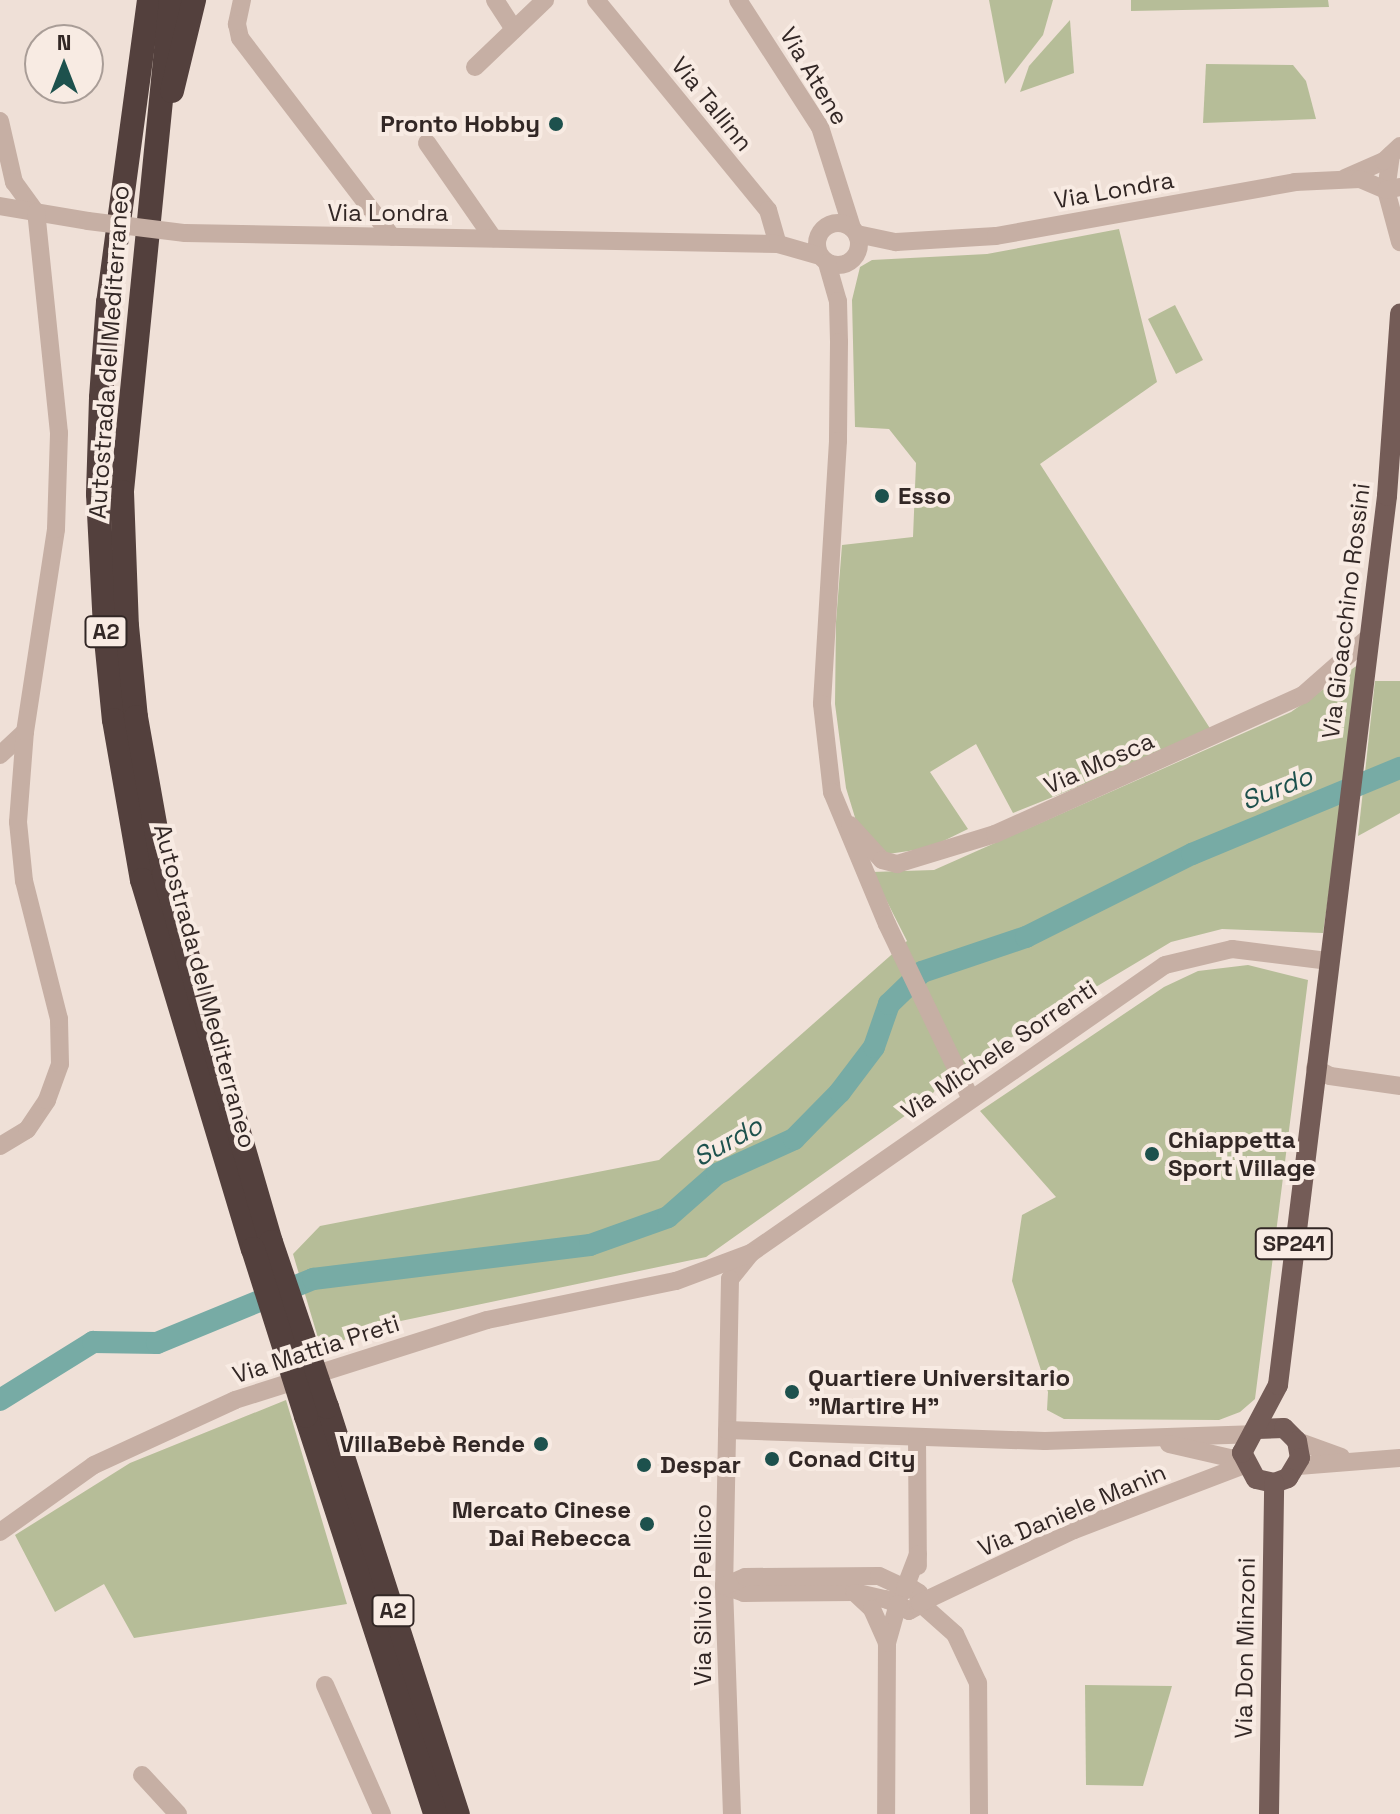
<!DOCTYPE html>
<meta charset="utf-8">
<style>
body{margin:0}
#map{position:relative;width:1400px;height:1814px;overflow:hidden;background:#efe0d7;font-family:"Space Grotesk",sans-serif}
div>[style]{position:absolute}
.green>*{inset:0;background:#b6bd98}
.river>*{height:22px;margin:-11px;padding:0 11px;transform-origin:11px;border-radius:11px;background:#77aba5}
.minor>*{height:18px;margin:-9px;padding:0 9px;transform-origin:9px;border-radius:9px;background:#c6afa4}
.minor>.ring{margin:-9px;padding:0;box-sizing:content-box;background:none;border:18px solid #c6afa4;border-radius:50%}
.major>*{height:20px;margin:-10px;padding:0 10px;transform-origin:10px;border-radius:10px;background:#745c57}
.highway>*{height:24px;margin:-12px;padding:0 12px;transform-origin:12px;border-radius:12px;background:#53403d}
.minor-bridge>*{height:18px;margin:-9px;padding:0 9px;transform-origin:9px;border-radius:9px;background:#c6afa4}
.highway-bridge>*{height:24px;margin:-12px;padding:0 12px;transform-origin:12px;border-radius:12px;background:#53403d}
.dots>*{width:22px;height:22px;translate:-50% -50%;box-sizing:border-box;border:4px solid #f8ebe3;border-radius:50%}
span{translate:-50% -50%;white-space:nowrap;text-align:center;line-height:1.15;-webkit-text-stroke:8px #f8ebe3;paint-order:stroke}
.shield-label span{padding:2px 6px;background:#f8ebe3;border:2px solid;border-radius:6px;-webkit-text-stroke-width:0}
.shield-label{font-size:22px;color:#322725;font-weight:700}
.street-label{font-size:24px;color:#322725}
.poi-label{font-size:24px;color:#322725;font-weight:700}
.right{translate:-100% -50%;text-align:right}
.left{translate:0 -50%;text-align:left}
.water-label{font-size:26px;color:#1d514d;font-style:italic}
.north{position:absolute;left:24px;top:24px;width:80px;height:80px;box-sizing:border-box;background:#f8ebe3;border:2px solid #a99d97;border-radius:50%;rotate:0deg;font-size:22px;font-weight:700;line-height:32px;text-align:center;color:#322725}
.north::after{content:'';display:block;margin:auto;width:28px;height:36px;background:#1d514d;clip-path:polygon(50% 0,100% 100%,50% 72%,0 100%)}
</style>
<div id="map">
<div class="green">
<div style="clip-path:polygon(989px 0,1053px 0,1043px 35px,1005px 84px)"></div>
<div style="clip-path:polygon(1131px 0,1328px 0,1329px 7px,1131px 11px)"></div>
<div style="clip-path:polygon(1070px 20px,1074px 73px,1020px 92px,1029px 66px)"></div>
<div style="clip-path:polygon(1206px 64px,1293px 65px,1306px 81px,1316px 119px,1203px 123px)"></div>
<div style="clip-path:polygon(1119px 229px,1157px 382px,1040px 464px,1213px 733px,1013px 813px,976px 744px,930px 772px,968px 829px,929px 848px,888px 854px,857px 824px,846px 788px,835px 704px,836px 622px,842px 545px,913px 537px,916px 463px,889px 429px,855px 427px,852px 300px,860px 267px,872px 260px,987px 254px)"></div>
<div style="clip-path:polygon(1175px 305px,1203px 360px,1176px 374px,1148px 319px)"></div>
<div style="clip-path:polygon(1362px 662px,1323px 933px,1222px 929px,1171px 942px,942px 1079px,930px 1098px,706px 1257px,396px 1322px,321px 1348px,293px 1254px,320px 1226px,659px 1160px,907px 941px,872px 872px,934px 870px,1291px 712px)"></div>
<div style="clip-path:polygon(1375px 681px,1400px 681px,1400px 813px,1358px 836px)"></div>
<div style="clip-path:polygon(1248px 965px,1308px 980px,1255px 1399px,1240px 1412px,1219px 1420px,1064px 1419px,1047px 1410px,1048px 1392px,1012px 1281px,1022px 1215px,1056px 1197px,980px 1111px,1164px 987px,1198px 971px)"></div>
<div style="clip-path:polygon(286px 1400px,347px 1604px,134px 1638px,104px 1584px,55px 1612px,15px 1535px,130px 1463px)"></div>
<div style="clip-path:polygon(1085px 1685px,1172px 1686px,1143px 1786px,1086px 1785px)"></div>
</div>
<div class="river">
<div style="left:0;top:1400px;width:110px;rotate:-31.9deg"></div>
<div style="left:93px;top:1342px;width:64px;rotate:0.9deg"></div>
<div style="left:157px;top:1343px;width:169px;rotate:-22.3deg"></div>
<div style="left:313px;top:1279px;width:279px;rotate:-7deg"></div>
<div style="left:590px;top:1245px;width:83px;rotate:-19.7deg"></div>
<div style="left:668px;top:1217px;width:65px;rotate:-41.3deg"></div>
<div style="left:717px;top:1174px;width:85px;rotate:-24.4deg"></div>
<div style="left:794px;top:1139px;width:66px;rotate:-45.6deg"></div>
<div style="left:840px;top:1092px;width:56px;rotate:-52.9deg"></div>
<div style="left:874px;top:1047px;width:46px;rotate:-70.8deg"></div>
<div style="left:889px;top:1004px;width:46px;rotate:-44.1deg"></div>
<div style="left:922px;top:972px;width:110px;rotate:-18.6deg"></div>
<div style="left:1026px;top:937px;width:186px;rotate:-26.6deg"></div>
<div style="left:1192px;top:854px;width:225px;rotate:-22.5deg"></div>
</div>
<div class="minor">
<div style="left:242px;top:0;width:25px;rotate:102deg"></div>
<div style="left:237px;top:24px;width:14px;rotate:78deg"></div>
<div style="left:240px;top:38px;width:250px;rotate:52.6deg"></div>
<div style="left:495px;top:0;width:35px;rotate:57deg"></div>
<div style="left:596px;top:0;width:271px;rotate:50.7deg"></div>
<div style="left:768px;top:210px;width:35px;rotate:74deg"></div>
<div style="left:738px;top:0;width:151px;rotate:57.2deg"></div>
<div style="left:820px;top:127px;width:106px;rotate:72.4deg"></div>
<div style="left:475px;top:67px;width:97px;rotate:-43.7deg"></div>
<div style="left:0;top:121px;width:63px;rotate:77.1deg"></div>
<div style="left:14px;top:182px;width:37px;rotate:54deg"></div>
<div style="left:427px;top:143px;width:116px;rotate:55.2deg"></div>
<div style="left:1391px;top:155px;width:35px;rotate:98deg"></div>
<div style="left:1386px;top:190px;width:54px;rotate:74.9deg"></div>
<div style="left:1345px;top:178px;width:43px;rotate:-23.6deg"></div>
<div style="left:1384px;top:161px;width:22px;rotate:-43deg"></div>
<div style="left:0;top:206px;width:89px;rotate:9.7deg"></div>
<div class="ring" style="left:817px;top:223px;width:24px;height:24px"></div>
<div style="left:185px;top:233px;width:593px;rotate:1.06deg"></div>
<div style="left:778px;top:244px;width:44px;rotate:15.9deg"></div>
<div style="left:857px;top:234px;width:40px;rotate:12deg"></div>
<div style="left:896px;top:242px;width:100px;rotate:-3.4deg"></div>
<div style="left:996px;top:236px;width:304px;rotate:-10.2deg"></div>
<div style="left:1295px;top:182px;width:65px;rotate:-2.6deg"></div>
<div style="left:1360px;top:179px;width:28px;rotate:23deg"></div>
<div style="left:1386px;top:190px;width:14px;rotate:-12deg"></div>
<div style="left:827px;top:263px;width:40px;rotate:74deg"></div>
<div style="left:838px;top:301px;width:41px;rotate:88.6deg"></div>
<div style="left:839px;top:342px;width:99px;rotate:90.6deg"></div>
<div style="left:838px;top:441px;width:263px;rotate:93.5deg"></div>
<div style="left:822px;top:704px;width:89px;rotate:83.5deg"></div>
<div style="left:832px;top:792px;width:143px;rotate:67.4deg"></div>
<div style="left:887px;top:924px;width:192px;rotate:64.4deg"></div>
<div style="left:0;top:755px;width:34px;rotate:-43deg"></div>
<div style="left:850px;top:825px;width:47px;rotate:47.6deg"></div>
<div style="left:882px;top:860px;width:16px;rotate:15deg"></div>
<div style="left:897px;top:864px;width:102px;rotate:-17deg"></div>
<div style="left:995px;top:834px;width:338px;rotate:-24.3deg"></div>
<div style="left:1303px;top:695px;width:89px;rotate:-41.4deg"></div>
<div style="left:1315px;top:1068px;width:17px;rotate:28deg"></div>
<div style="left:1330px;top:1076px;width:71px;rotate:8.1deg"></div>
<div style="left:0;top:1146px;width:31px;rotate:-31deg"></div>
<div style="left:27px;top:1130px;width:36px;rotate:-56deg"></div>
<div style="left:47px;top:1100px;width:38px;rotate:-70deg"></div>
<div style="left:60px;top:1064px;width:45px;rotate:-91.3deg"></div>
<div style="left:59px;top:1019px;width:142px;rotate:-104.2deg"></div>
<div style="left:24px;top:881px;width:59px;rotate:-95.8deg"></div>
<div style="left:18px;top:822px;width:90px;rotate:-85.6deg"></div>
<div style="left:25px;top:732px;width:205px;rotate:-81.3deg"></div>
<div style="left:56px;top:529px;width:96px;rotate:-88.2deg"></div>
<div style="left:59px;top:433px;width:222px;rotate:-95.9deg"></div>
<div style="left:730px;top:1279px;width:33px;rotate:-51deg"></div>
<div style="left:751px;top:1253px;width:504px;rotate:-34.82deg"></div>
<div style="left:1165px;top:965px;width:69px;rotate:-13.4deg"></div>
<div style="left:1232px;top:949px;width:98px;rotate:7.1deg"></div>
<div style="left:730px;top:1279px;width:307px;rotate:91.1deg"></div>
<div style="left:724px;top:1586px;width:228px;rotate:88deg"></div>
<div style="left:727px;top:1430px;width:318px;rotate:2deg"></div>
<div style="left:1045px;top:1441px;width:206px;rotate:-1.9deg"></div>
<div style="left:917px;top:1437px;width:129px;rotate:89.6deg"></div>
<div style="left:1297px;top:1441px;width:47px;rotate:20deg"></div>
<div style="left:1169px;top:1444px;width:76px;rotate:12.9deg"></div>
<div style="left:1298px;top:1466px;width:102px;rotate:-4.5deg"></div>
<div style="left:0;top:1532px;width:115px;rotate:-35.5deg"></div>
<div style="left:94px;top:1465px;width:155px;rotate:-24.7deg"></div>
<div style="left:235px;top:1400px;width:264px;rotate:-17.6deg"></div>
<div style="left:487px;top:1320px;width:193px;rotate:-11.7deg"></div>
<div style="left:676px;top:1281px;width:80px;rotate:-20.5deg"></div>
<div style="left:724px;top:1586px;width:21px;rotate:19deg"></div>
<div style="left:744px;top:1593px;width:110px;rotate:-0.5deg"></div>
<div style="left:854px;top:1592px;width:32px;rotate:13deg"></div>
<div style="left:885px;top:1599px;width:14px;rotate:21deg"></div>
<div style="left:898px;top:1604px;width:13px;rotate:32deg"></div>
<div style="left:909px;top:1611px;width:10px;rotate:-29deg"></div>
<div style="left:918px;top:1606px;width:13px;rotate:-86deg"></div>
<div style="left:919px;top:1593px;width:9px;rotate:-148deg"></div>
<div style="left:911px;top:1588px;width:13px;rotate:157deg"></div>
<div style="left:899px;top:1593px;width:11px;rotate:95deg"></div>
<div style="left:898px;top:1604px;width:41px;rotate:105.8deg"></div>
<div style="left:887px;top:1643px;width:171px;rotate:90.3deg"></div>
<div style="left:724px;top:1586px;width:23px;rotate:-23deg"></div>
<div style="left:745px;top:1577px;width:134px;rotate:-0.4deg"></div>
<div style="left:879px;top:1576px;width:29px;rotate:25deg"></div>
<div style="left:905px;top:1588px;width:36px;rotate:-69deg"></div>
<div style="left:855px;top:1593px;width:23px;rotate:43deg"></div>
<div style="left:872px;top:1609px;width:37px;rotate:66deg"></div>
<div style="left:325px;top:1685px;width:141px;rotate:66.2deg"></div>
<div style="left:142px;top:1775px;width:53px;rotate:47.3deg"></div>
<div style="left:979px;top:1814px;width:131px;rotate:-90.4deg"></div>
<div style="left:978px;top:1683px;width:54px;rotate:-115.1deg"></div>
<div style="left:955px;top:1634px;width:47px;rotate:-138.5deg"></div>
<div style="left:920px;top:1603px;width:170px;rotate:-25.4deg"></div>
<div style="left:1074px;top:1530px;width:182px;rotate:-20.9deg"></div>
</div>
<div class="major">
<div style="left:1257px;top:1429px;width:27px;rotate:-2deg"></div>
<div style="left:1284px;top:1428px;width:18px;rotate:45deg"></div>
<div style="left:1297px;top:1441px;width:17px;rotate:80deg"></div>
<div style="left:1300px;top:1458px;width:23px;rotate:121deg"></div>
<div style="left:1288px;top:1478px;width:15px;rotate:160deg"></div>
<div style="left:1274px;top:1483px;width:18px;rotate:-167deg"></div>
<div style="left:1256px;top:1479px;width:30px;rotate:-118deg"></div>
<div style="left:1242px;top:1453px;width:77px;rotate:-62.1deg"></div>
<div style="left:1278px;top:1385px;width:896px;rotate:-83.01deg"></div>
<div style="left:1387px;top:496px;width:183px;rotate:-85.9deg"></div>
<div style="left:1269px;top:1814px;width:331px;rotate:-89.1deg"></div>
</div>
<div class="highway">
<div style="left:149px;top:0;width:305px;rotate:97.7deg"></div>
<div style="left:108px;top:302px;width:96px;rotate:94.2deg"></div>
<div style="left:101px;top:398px;width:96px;rotate:91.8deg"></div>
<div style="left:98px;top:494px;width:135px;rotate:87deg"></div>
<div style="left:105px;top:629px;width:91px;rotate:84.4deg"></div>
<div style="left:114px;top:720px;width:162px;rotate:80.1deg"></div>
<div style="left:142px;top:880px;width:385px;rotate:73.3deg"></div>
<div style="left:171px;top:0;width:494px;rotate:95.7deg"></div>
<div style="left:122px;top:492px;width:134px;rotate:87.9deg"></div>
<div style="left:127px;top:626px;width:91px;rotate:84.4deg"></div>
<div style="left:136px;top:717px;width:159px;rotate:79.9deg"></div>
<div style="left:164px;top:874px;width:383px;rotate:73.8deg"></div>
<div style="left:172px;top:91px;width:94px;rotate:-76.4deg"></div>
<div style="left:327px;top:1407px;width:428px;rotate:72.2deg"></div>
<div style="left:306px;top:1416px;width:418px;rotate:72deg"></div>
</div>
<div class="minor-bridge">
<div style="left:88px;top:221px;width:98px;rotate:7.1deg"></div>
</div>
<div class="highway-bridge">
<div style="left:271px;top:1242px;width:174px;rotate:71.3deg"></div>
<div style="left:253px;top:1249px;width:175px;rotate:72.4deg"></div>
</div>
<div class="dots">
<div style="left:556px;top:124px;background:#1d514d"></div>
<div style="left:882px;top:496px;background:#1d514d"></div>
<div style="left:1152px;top:1154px;background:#1d514d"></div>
<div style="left:792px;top:1392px;background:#1d514d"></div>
<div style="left:541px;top:1444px;background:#1d514d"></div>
<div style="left:772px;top:1459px;background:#1d514d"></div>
<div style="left:644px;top:1465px;background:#1d514d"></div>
<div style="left:647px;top:1524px;background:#1d514d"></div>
</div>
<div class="shield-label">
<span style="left:106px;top:632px">A2</span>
<span style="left:1294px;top:1244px">SP241</span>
<span style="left:393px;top:1611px">A2</span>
</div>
<div class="street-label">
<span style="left:814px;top:76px;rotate:59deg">Via Atene</span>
<span style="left:712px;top:104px;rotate:51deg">Via Tallinn</span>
<span style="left:1114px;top:190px;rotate:-10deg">Via Londra</span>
<span style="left:388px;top:213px">Via Londra</span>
<span style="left:109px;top:352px;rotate:-86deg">Autostrada del Mediterraneo</span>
<span style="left:1346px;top:611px;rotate:-83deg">Via Gioacchino Rossini</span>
<span style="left:1099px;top:763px;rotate:-24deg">Via Mosca</span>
<span style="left:205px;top:986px;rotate:75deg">Autostrada del Mediterraneo</span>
<span style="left:999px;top:1050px;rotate:-34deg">Via Michele Sorrenti</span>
<span style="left:316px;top:1349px;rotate:-18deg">Via Mattia Preti</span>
<span style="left:1072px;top:1510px;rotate:-23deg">Via Daniele Manin</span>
<span style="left:703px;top:1595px;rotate:-90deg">Via Silvio Pellico</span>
<span style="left:1245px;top:1648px;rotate:-89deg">Via Don Minzoni</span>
</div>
<div class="poi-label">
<span class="right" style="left:540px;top:124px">Pronto Hobby</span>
<span class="left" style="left:898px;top:496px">Esso</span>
<span class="left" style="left:1168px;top:1154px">Chiappetta<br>Sport Village</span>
<span class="left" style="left:808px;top:1392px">Quartiere Universitario<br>"Martire H"</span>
<span class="right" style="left:525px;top:1444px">VillaBebè Rende</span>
<span class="left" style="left:788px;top:1459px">Conad City</span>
<span class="left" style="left:660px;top:1465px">Despar</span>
<span class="right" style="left:631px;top:1524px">Mercato Cinese<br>Dai Rebecca</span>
</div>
<div class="water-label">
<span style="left:1277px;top:789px;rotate:-22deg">Surdo</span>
<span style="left:728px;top:1142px;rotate:-29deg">Surdo</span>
</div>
<div class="north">N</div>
</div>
